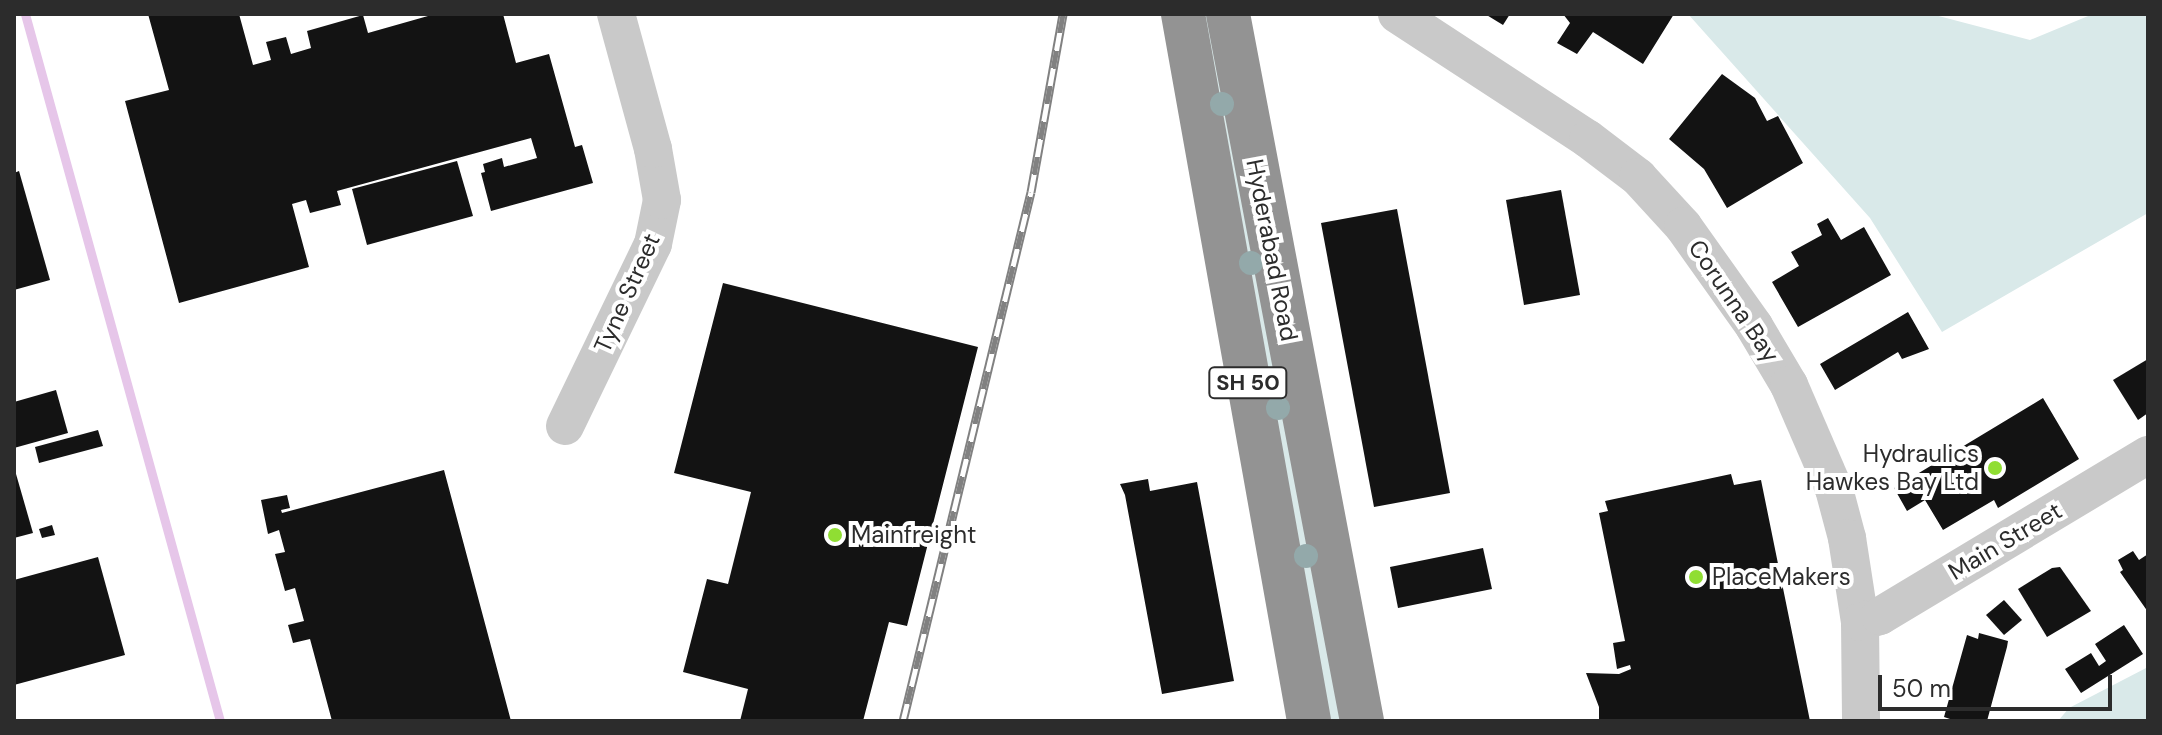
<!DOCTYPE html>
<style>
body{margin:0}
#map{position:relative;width:2162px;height:735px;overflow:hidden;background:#fff;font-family:"DM Sans",sans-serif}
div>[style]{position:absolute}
.green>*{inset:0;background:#d9e9e9}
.stream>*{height:9px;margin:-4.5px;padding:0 4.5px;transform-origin:4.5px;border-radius:4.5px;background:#e6c6e9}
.building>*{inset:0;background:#131313}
.minor>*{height:38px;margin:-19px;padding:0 19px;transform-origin:19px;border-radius:19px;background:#c9c9c9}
.highway>*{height:44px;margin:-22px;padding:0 22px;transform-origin:22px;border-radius:22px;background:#939393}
.rail>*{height:9px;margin-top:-4.5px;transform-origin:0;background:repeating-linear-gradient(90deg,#fff 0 18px,#818181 0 36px);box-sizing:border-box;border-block:2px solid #818181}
.trees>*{width:24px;height:24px;margin:-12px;border-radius:50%;background:#93a9aa}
.dots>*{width:22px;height:22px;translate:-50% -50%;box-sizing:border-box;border:4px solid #fff;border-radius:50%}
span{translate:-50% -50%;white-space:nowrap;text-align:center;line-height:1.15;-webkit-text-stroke:8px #fff;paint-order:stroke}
.shield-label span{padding:2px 6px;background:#fff;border:2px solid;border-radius:6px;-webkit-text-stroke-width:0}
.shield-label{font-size:22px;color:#2c2c2c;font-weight:700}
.street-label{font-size:24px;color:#2c2c2c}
.poi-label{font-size:24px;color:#2c2c2c}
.right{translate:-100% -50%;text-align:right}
.left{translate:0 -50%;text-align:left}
.frame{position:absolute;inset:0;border:16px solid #2c2c2c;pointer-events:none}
.scale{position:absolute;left:1878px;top:675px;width:234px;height:36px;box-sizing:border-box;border:4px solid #2c2c2c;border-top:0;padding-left:10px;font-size:24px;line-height:28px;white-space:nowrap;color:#2c2c2c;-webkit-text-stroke:6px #fff;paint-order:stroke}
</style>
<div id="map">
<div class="green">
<div style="clip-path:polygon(1200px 14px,1210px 14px,1345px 721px,1326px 721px)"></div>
<div style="clip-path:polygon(1688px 14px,1931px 14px,2030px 40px,2093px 14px,2148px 14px,2148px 213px,1942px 332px,1870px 218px)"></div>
<div style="clip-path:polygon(2148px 667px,2148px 721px,2058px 721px,2069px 708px)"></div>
</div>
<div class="stream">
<div style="left:25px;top:14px;width:733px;rotate:74.58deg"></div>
</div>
<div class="building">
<div style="clip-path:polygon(148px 14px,239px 14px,253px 65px,271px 60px,266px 42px,286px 37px,291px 54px,311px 48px,307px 31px,363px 15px,368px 33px,435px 14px,503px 14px,516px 63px,549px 54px,575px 147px,582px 145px,593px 183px,491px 211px,481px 173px,485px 172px,483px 164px,502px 158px,504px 167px,537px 158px,531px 138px,337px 191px,341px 205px,310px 213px,306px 200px,292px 204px,309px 267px,179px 303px,125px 101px,169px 90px)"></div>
<div style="clip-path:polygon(1485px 14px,1510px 14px,1503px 25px)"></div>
<div style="clip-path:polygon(1563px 14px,1674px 14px,1643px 64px,1593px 32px,1577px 54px,1557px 43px,1570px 23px)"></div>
<div style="clip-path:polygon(1722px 74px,1755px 98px,1767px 121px,1778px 116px,1803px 163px,1727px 208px,1704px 169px,1669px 139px)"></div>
<div style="clip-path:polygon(457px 161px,473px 216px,367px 245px,352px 189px)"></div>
<div style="clip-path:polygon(19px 171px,50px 280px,14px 290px,14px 173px)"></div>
<div style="clip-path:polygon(1561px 190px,1580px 295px,1524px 305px,1506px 200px)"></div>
<div style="clip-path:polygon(1397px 209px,1450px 493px,1374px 507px,1321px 223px)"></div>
<div style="clip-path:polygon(1828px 218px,1841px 240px,1864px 227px,1891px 275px,1798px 327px,1772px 282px,1799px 266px,1791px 252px,1822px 235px,1817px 224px)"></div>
<div style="clip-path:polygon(723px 283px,978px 347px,907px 626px,889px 622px,863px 721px,740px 721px,748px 689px,683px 672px,707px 579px,728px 584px,751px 492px,674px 473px)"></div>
<div style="clip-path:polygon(1908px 312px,1929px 349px,1902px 359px,1898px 352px,1835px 390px,1820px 364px)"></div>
<div style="clip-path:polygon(2148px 359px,2148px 413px,2138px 420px,2113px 380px)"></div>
<div style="clip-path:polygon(56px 390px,68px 433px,14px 448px,14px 402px)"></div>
<div style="clip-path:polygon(2043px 398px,2079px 459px,1998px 508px,1994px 500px,1943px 530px,1925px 500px,1907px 511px,1894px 488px)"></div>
<div style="clip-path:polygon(98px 430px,103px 446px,39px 463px,35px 447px)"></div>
<div style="clip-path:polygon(14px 467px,33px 533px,14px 538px)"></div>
<div style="clip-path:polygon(444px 470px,511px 721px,332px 721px,310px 639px,293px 643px,288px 625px,304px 621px,295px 588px,285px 591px,275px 554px,285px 552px,279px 530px,268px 534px,261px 500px,287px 495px,290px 508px,281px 510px,282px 513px)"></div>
<div style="clip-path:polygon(1731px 474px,1734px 485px,1761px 480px,1810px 721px,1599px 721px,1599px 707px,1586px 673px,1619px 674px,1631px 669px,1630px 665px,1617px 669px,1613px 643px,1625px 641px,1599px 513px,1608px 511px,1605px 501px)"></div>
<div style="clip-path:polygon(1148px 479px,1150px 491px,1197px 482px,1234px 681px,1162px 694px,1125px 495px,1120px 484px)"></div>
<div style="clip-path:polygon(52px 525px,55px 535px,42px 538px,39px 529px)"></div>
<div style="clip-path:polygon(1483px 548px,1492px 589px,1398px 608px,1390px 567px)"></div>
<div style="clip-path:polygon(2133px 551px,2139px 560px,2148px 554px,2148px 612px,2120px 572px,2123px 570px,2118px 560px)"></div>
<div style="clip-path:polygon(98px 557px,125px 655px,14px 685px,14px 580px)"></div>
<div style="clip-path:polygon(2060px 567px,2091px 611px,2047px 637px,2018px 589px,2052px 568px)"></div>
<div style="clip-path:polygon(2004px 600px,2022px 620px,2004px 635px,1986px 615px)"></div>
<div style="clip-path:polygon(2124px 625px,2143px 654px,2081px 693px,2065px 669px,2091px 653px,2099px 666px,2106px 661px,2095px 644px)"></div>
<div style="clip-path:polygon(1979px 633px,2008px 641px,2007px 647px,1987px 721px,1956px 721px,1944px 717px,1967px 635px,1978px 639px)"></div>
</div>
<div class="minor">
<div style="left:1397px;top:14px;width:228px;rotate:33.2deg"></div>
<div style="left:1588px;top:139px;width:63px;rotate:37.2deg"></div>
<div style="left:1638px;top:177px;width:67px;rotate:47.4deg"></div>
<div style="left:1683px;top:226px;width:123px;rotate:54.6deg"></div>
<div style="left:1754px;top:326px;width:69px;rotate:59.3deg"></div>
<div style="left:1789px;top:385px;width:113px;rotate:66.6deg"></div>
<div style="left:1834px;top:489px;width:51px;rotate:75.1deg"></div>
<div style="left:1847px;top:538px;width:85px;rotate:81.2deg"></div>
<div style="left:1860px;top:622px;width:99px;rotate:89.4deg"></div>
<div style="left:565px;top:426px;width:202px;rotate:-64.2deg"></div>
<div style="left:653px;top:244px;width:45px;rotate:-78.4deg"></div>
<div style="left:662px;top:200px;width:52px;rotate:-100deg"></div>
<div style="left:653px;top:149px;width:140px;rotate:-105.3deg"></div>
<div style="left:1860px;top:622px;width:21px;rotate:-17deg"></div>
<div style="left:1880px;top:616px;width:313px;rotate:-31deg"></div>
</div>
<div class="highway">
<div style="left:1183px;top:14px;width:718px;rotate:79.89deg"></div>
<div style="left:1228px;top:14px;width:720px;rotate:79.27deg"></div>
</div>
<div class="rail">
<div style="left:903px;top:721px;width:544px;rotate:-76.4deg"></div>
<div style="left:1031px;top:192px;width:181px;rotate:-79.8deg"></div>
</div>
<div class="trees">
<div style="left:1222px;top:104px"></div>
<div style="left:1251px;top:263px"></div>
<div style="left:1278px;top:408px"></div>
<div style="left:1306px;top:556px"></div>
</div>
<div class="dots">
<div style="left:1995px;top:468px;background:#90de33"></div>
<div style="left:835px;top:535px;background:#90de33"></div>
<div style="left:1696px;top:577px;background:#90de33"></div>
</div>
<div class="shield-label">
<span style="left:1248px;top:383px">SH 50</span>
</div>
<div class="street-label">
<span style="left:1272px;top:250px;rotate:79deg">Hyderabad Road</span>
<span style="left:627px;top:293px;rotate:-66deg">Tyne Street</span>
<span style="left:1734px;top:301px;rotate:56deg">Corunna Bay</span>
<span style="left:2005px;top:541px;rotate:-31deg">Main Street</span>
</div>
<div class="poi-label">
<span class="right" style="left:1979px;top:468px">Hydraulics<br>Hawkes Bay Ltd</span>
<span class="left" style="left:851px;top:535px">Mainfreight</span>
<span class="left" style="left:1712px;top:577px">PlaceMakers</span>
</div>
<div class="frame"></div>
<div class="scale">50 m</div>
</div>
